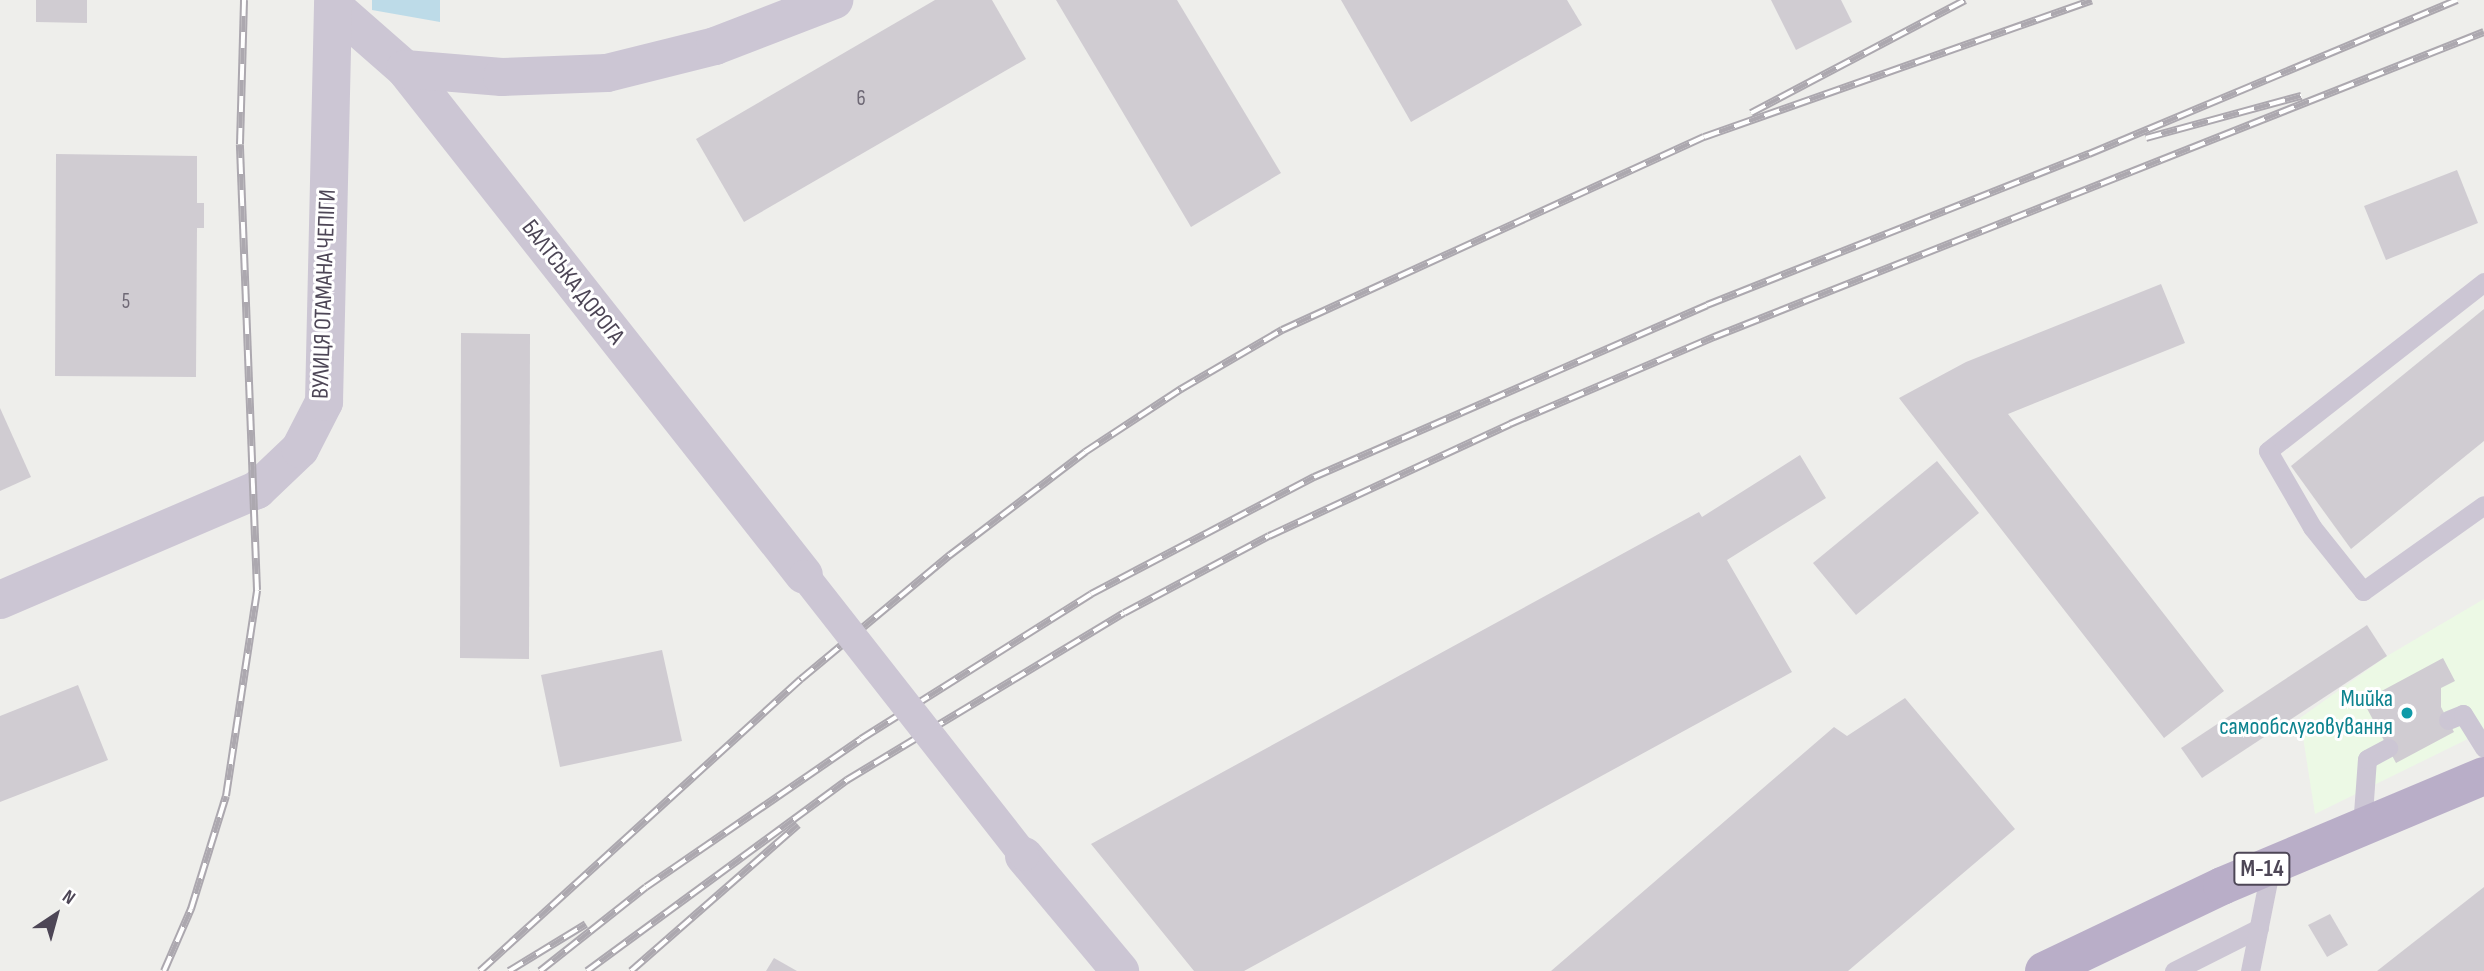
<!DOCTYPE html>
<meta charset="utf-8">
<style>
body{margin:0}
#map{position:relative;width:2484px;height:971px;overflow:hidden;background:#eeeeeb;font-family:"Sofia Sans Condensed",sans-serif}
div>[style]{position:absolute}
.commercial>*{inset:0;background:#ecf9e5}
.green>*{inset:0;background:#bddbe8}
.building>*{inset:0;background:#d0ccd2}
.service>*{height:19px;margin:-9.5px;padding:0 9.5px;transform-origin:9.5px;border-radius:9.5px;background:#ccc6d4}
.minor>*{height:38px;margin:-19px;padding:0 19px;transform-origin:19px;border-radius:19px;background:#ccc6d4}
.primary>*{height:38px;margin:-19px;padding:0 19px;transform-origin:19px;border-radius:19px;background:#b9aec8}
.rail>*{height:8px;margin-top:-4px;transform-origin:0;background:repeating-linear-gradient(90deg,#fff 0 16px,#aca8af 0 32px);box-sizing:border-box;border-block:2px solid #aca8af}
.pedestrian-bridge>*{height:30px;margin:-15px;padding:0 15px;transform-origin:15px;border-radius:15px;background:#ccc6d4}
.dots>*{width:19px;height:19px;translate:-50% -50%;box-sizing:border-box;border:4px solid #fff;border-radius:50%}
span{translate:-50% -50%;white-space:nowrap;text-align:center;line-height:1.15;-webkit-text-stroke:6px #fff;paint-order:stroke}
.number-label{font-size:21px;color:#6e6875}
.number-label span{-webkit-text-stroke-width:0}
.shield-label span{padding:2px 5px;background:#fff;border:2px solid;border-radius:5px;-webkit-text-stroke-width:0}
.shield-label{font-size:23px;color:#4d4656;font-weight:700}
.street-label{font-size:24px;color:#4d4656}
.culture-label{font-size:24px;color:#0d838f}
.right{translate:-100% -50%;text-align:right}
.north{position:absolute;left:21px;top:880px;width:70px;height:70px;-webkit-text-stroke:5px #fff;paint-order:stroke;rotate:36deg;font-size:19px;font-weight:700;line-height:28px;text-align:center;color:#4d4656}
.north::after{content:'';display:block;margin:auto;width:24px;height:32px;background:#4d4656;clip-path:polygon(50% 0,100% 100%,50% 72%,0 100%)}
</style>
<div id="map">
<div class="commercial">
<div style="clip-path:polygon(2484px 599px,2484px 731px,2315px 814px,2300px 718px,2387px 656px)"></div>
</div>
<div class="green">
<div style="clip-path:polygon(372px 0,440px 0,440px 22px,372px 10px)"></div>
</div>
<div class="building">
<div style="clip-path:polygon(36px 0,87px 0,87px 23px,36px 22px)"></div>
<div style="clip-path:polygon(935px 0,992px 0,1026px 59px,744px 222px,696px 139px)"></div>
<div style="clip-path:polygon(1056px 0,1177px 0,1281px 173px,1191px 227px)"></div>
<div style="clip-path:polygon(1341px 0,1567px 0,1582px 25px,1411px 122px)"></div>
<div style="clip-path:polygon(1771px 0,1841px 0,1852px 22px,1796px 50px)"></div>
<div style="clip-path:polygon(56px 154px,197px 156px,197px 203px,204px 203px,204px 228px,197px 228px,196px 377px,55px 376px)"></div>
<div style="clip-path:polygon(2457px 170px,2478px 223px,2386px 260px,2364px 206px)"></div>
<div style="clip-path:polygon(2161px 284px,2185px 343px,2008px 414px,2224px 691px,2164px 738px,1899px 398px,1966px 362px)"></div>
<div style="clip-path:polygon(2484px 309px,2484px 441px,2351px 549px,2291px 466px)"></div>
<div style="clip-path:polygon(461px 333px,530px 334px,529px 659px,460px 658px)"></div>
<div style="clip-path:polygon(0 408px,31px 477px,0 491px)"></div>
<div style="clip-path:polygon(1800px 455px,1826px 498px,1727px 560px,1792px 672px,1244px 971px,1194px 971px,1091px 844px,1699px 512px,1702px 517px)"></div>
<div style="clip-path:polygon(1937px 461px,1979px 513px,1856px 615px,1813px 563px)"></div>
<div style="clip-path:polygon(2367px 625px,2387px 656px,2202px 778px,2181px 748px)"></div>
<div style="clip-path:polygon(662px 650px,682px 741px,560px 767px,541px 675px)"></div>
<div style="clip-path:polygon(2443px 658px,2455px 681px,2441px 688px,2441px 707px,2454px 732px,2396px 763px,2363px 701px)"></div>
<div style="clip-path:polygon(78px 685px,108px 760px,0 802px,0 716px)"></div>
<div style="clip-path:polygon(1905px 698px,2015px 829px,1848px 971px,1551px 971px,1834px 727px,1847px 736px)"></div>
<div style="clip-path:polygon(2484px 887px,2484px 971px,2377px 971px)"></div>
<div style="clip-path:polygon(2330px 914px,2348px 945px,2327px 957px,2308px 925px)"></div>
<div style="clip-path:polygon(774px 958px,797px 971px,766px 971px)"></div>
</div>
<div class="service">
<div style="left:2484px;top:282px;width:274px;rotate:142deg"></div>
<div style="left:2268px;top:451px;width:88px;rotate:59.9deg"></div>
<div style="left:2312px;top:527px;width:82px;rotate:51.4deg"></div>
<div style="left:2363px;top:591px;width:148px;rotate:-35.4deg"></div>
<div style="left:2448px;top:720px;width:16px;rotate:-22deg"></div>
<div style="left:2463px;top:714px;width:40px;rotate:58deg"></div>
<div style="left:2362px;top:827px;width:68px;rotate:-85.8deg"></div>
<div style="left:2367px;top:759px;width:24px;rotate:-28deg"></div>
<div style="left:2174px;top:971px;width:95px;rotate:-26.8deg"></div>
<div style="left:2250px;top:971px;width:107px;rotate:-78.7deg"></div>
</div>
<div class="minor">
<div style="left:333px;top:6px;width:96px;rotate:41.2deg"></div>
<div style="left:405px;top:69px;width:644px;rotate:51.74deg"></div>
<div style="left:405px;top:69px;width:97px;rotate:4.7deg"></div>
<div style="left:502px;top:77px;width:105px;rotate:-2.2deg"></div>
<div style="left:607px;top:73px;width:111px;rotate:-14deg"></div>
<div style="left:715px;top:46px;width:128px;rotate:-21.1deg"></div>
<div style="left:0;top:600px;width:280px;rotate:-23.2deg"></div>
<div style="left:257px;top:490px;width:59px;rotate:-43.6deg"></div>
<div style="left:300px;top:449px;width:53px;rotate:-62.9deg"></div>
<div style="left:324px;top:402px;width:402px;rotate:-88.7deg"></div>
<div style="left:1024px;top:856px;width:150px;rotate:50.1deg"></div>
</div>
<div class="primary">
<div style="left:2044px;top:971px;width:197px;rotate:-25.5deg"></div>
<div style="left:2222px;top:886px;width:284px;rotate:-22.8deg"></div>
</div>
<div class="rail">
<div style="left:1751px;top:113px;width:242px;rotate:-27.8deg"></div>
<div style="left:2146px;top:138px;width:161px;rotate:-15.2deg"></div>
<div style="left:164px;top:971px;width:68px;rotate:-66.5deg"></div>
<div style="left:191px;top:909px;width:118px;rotate:-72.8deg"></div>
<div style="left:226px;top:796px;width:208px;rotate:-81.4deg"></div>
<div style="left:257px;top:590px;width:446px;rotate:-92.2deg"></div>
<div style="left:240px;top:144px;width:144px;rotate:-88.4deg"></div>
<div style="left:480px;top:971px;width:434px;rotate:-42.3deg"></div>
<div style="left:801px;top:679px;width:194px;rotate:-39.8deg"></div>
<div style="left:950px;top:555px;width:170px;rotate:-37.3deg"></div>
<div style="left:1085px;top:452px;width:115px;rotate:-33.3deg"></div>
<div style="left:1181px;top:389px;width:117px;rotate:-30.3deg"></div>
<div style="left:1282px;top:330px;width:464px;rotate:-24.6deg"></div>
<div style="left:1704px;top:137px;width:411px;rotate:-19.4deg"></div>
<div style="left:509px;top:971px;width:90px;rotate:-31.4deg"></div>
<div style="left:540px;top:971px;width:135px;rotate:-38.4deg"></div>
<div style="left:646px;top:887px;width:261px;rotate:-34.5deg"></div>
<div style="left:861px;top:739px;width:272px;rotate:-32.2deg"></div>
<div style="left:1091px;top:594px;width:252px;rotate:-27.7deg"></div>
<div style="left:1314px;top:477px;width:429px;rotate:-23.6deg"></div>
<div style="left:1707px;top:305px;width:411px;rotate:-21.6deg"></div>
<div style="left:2089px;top:154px;width:399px;rotate:-22.7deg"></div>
<div style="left:587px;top:971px;width:323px;rotate:-36.3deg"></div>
<div style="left:847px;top:780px;width:323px;rotate:-31.1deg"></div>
<div style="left:1124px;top:613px;width:164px;rotate:-28deg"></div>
<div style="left:1269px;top:536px;width:266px;rotate:-24.9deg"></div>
<div style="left:1510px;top:424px;width:222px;rotate:-23.1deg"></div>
<div style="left:1714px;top:337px;width:828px;rotate:-21.61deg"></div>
<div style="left:631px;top:971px;width:222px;rotate:-41.2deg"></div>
</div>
<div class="pedestrian-bridge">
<div style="left:804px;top:575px;width:357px;rotate:51.9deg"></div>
</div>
<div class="dots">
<div style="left:2407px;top:713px;background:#0f9aa8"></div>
</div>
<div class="number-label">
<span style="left:861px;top:99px">6</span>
<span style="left:126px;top:302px">5</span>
</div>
<div class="shield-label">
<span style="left:2262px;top:869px">М-14</span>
</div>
<div class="street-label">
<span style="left:573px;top:282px;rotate:52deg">БАЛТСЬКА ДОРОГА</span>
<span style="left:324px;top:294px;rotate:-88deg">ВУЛИЦЯ ОТАМАНА ЧЕПІГИ</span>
</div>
<div class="culture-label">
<span class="right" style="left:2393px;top:713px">Мийка<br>самообслуговування</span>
</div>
<div class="north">N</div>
</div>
